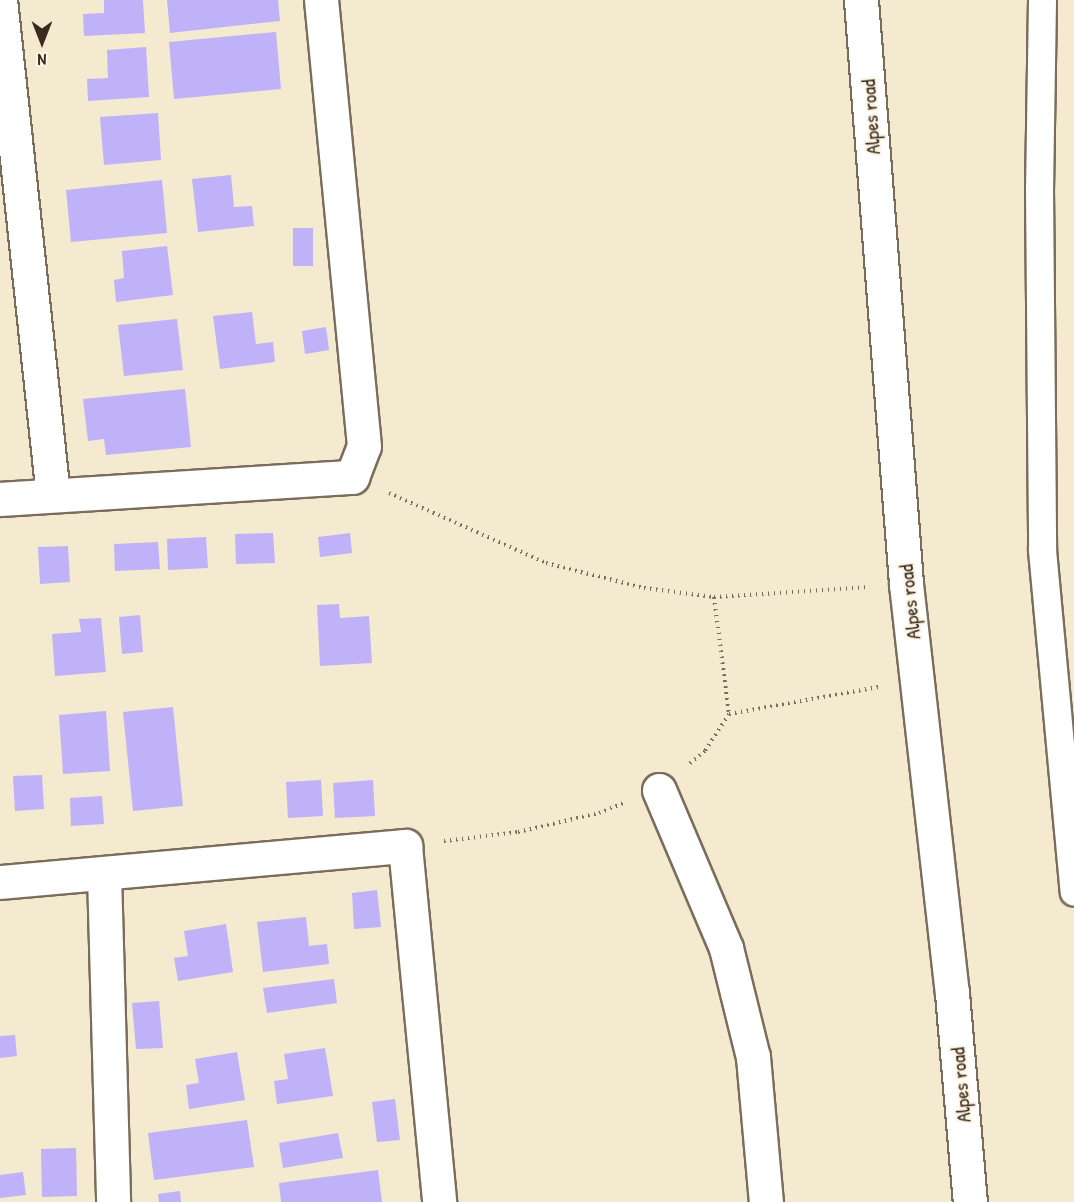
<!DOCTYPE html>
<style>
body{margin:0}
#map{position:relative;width:1074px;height:1202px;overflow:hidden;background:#f3eacf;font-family:"Patrick Hand",sans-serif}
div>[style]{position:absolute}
.building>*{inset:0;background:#c0b2f8}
.path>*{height:4px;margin-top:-2px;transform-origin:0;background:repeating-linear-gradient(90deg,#7b6d5c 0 1.5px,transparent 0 6px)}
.roads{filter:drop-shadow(2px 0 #7b6d5c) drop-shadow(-2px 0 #7b6d5c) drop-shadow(0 2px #7b6d5c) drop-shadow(0 -2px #7b6d5c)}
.service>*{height:27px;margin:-13.5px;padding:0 13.5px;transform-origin:13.5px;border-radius:13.5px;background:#fff}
.minor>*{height:33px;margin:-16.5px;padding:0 16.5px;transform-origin:16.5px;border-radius:16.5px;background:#fff}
.tertiary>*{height:33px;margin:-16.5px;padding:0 16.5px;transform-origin:16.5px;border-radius:16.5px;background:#fff}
span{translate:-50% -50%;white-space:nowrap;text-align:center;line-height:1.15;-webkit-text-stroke:4.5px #fcf5e5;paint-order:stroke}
.street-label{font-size:20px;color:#3b2a1e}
.north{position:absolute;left:12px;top:12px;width:60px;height:60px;-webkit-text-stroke:4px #fcf5e5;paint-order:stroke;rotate:180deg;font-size:16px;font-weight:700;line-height:24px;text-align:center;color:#3b2a1e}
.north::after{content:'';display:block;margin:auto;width:21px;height:27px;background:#3b2a1e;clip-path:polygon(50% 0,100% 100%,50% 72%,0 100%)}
</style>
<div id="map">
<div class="building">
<div style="clip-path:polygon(104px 0,143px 0,145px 33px,84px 36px,83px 14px,104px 13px)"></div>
<div style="clip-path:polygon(167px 0,278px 0,280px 21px,170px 33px)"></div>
<div style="clip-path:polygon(276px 32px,281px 89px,174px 99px,169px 42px)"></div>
<div style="clip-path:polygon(146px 47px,149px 97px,88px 101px,87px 79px,108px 78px,107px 50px)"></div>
<div style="clip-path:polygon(158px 113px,161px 160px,104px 165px,100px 117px)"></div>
<div style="clip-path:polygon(231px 175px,234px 207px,252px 206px,254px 226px,198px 232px,192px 179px)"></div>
<div style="clip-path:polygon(162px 180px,167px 233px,71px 242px,66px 190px)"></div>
<div style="clip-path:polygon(293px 228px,313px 228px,313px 266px,293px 266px)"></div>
<div style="clip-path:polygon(167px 246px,173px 295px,116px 302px,114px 280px,124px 278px,122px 251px)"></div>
<div style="clip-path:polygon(252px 312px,256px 344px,273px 342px,275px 362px,220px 369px,213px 316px)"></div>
<div style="clip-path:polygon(177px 319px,183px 370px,124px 376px,118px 325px)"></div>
<div style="clip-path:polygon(326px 327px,329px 350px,305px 354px,302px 331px)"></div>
<div style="clip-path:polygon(185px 389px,191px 447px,106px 455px,104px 439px,88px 441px,83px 399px)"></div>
<div style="clip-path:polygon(273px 533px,275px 563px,236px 564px,235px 534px)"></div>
<div style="clip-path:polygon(350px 533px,352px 553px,320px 557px,318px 537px)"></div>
<div style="clip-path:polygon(206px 537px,208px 568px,168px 570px,167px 539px)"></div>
<div style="clip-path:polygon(158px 542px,160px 569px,115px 571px,114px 544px)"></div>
<div style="clip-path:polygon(68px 546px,70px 582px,40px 584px,38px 547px)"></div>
<div style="clip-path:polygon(339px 604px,340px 618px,369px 616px,372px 663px,320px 666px,317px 605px)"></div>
<div style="clip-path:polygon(140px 615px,143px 652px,122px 654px,119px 617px)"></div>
<div style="clip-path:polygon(101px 618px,106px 672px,55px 676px,52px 634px,81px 632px,79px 619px)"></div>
<div style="clip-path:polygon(173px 707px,183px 806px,133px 811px,123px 712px)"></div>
<div style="clip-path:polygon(106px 711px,110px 771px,63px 774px,59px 715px)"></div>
<div style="clip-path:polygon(42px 775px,44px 809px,15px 811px,13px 776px)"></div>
<div style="clip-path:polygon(321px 780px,323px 816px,288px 818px,286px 782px)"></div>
<div style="clip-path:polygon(373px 780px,375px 816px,335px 818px,333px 783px)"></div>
<div style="clip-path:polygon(102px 796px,104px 824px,71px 826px,70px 798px)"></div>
<div style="clip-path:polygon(377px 890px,381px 927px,354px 929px,352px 893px)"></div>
<div style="clip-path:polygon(306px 917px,309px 946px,327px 944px,329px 964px,263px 972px,257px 922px)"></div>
<div style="clip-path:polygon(226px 924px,233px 972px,178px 981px,174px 958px,188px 956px,184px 931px)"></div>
<div style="clip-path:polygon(334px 979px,337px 1003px,267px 1013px,263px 988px)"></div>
<div style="clip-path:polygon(159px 1001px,163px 1048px,136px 1049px,132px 1003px)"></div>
<div style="clip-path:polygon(15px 1035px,17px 1056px,0 1058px,0 1036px)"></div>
<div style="clip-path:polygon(325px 1048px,333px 1096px,277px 1104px,274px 1081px,288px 1079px,284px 1054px)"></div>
<div style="clip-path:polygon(237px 1052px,245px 1100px,189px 1109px,186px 1085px,199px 1083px,195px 1059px)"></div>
<div style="clip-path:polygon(395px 1099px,400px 1140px,377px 1142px,372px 1102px)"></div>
<div style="clip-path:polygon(247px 1120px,254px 1167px,154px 1180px,148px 1133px)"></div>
<div style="clip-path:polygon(338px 1133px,343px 1158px,283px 1168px,279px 1143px)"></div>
<div style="clip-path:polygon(76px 1148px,77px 1196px,42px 1197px,41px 1149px)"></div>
<div style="clip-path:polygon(378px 1170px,382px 1202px,281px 1202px,279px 1183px)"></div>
<div style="clip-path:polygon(23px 1172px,26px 1195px,0 1198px,0 1175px)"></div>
<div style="clip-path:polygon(180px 1191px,181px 1202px,159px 1202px,158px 1194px)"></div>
</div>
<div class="path">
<div style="left:389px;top:493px;width:172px;rotate:24deg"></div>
<div style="left:546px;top:563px;width:101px;rotate:14.3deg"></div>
<div style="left:644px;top:588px;width:71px;rotate:7.3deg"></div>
<div style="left:714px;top:597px;width:118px;rotate:82.7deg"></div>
<div style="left:729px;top:714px;width:44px;rotate:123deg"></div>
<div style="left:705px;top:751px;width:21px;rotate:141deg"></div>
<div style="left:714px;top:597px;width:155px;rotate:-3.7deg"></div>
<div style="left:729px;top:714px;width:152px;rotate:-10.2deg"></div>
<div style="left:444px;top:841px;width:75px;rotate:-6.9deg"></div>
<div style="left:518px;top:832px;width:83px;rotate:-13.2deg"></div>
<div style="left:599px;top:813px;width:27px;rotate:-22deg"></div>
</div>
<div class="roads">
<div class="service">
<div style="left:1042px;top:0;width:188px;rotate:90.9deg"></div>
<div style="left:1039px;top:188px;width:362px;rotate:89.5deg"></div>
<div style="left:1042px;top:550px;width:343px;rotate:84.7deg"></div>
</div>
<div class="minor">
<div style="left:0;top:0;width:497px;rotate:83.9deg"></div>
<div style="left:0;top:499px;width:353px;rotate:-3.6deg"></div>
<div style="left:352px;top:477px;width:33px;rotate:-69deg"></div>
<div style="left:364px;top:446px;width:448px;rotate:-95.5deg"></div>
<div style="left:659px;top:790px;width:172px;rotate:67deg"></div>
<div style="left:726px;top:948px;width:112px;rotate:76.1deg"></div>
<div style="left:753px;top:1057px;width:146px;rotate:84.9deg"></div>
<div style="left:104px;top:874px;width:328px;rotate:88.4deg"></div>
<div style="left:0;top:882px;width:407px;rotate:-5.1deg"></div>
<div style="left:405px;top:846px;width:358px;rotate:84.5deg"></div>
</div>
<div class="tertiary">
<div style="left:861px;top:0;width:586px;rotate:85.59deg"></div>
<div style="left:906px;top:584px;width:412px;rotate:83.6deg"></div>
<div style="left:952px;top:993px;width:210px;rotate:85.1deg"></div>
</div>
</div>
<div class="street-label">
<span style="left:870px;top:117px;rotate:-94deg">Alpes road</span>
<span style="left:909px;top:602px;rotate:-96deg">Alpes road</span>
<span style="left:960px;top:1085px;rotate:-95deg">Alpes road</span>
</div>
<div class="north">N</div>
</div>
